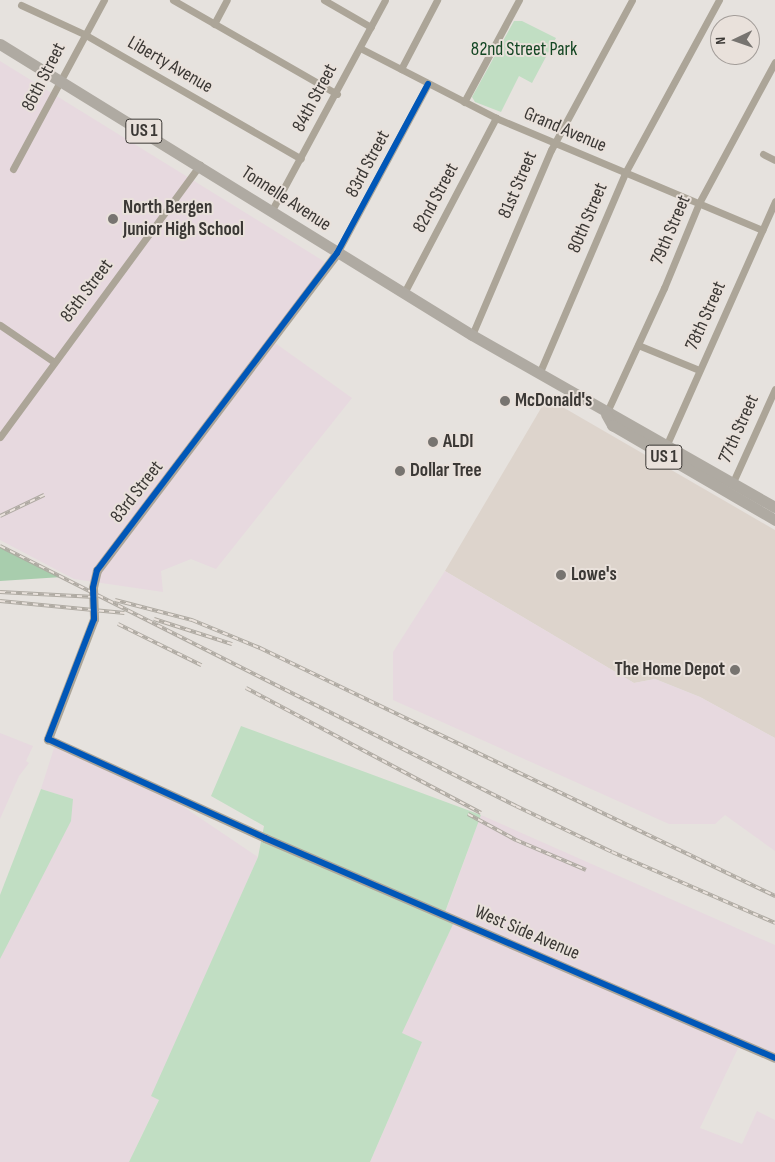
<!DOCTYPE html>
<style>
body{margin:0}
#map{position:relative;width:775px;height:1162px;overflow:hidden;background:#e6e2de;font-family:"Sofia Sans Condensed",sans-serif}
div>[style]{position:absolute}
.built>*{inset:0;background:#ddd4cc}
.industrial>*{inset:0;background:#e7d9df}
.green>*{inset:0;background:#c1dec3}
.forest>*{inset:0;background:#a8cdad}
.minor>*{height:7px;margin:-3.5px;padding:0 3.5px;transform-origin:3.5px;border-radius:3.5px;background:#aca598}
.tertiary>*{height:9px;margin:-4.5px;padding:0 4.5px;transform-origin:4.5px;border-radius:4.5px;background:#aca598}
.primary>*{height:11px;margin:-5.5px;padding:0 5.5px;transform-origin:5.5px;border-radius:5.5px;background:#afaaa2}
.rail>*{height:4px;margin-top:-2px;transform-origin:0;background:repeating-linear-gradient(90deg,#e9e1db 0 5.5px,#afaaa2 0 11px);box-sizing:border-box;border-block:1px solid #afaaa2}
.cycleway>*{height:6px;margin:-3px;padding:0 3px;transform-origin:3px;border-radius:3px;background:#0057b8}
.dots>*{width:14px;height:14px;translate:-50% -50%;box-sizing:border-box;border:2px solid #e9e1db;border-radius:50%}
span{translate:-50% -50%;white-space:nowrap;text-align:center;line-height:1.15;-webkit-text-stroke:4px #e9e1db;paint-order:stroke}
.shield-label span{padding:1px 4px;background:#e9e1db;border:1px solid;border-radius:4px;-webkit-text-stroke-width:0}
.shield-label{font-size:18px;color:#3b3835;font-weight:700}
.park-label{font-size:19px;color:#134623}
.street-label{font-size:19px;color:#3b3835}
.poi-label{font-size:19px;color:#3b3835;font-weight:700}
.left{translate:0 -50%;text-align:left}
.right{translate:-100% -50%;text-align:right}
.north{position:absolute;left:710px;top:15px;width:50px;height:50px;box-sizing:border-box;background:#e9e1db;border:1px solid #a39d99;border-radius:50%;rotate:267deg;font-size:14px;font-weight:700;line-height:20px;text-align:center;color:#3b3835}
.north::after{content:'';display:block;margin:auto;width:18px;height:22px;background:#777470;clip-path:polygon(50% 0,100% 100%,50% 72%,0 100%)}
</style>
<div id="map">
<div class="built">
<div style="clip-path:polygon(547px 398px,775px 530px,775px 738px,700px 697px,655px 679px,634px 683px,445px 571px)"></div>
</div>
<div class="industrial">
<div style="clip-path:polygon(0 61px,325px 262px,271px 340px,352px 398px,216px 569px,191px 559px,161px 571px,163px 592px,74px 579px,0 540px)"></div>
<div style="clip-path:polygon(445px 571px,634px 683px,655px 679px,700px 697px,775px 738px,775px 851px,725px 815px,715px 824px,669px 824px,393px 700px,393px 652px)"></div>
<div style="clip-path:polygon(0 733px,33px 746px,26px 761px,29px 763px,19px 776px,0 819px)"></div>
<div style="clip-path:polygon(55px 745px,157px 789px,258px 857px,152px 1096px,159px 1099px,129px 1162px,0 1162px,0 959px,73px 799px,41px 789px)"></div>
<div style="clip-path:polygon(481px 815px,775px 945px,775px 1055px,741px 1042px,700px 1128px,742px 1144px,757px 1111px,775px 1120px,775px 1162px,370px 1162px,422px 1042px,401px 1033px,456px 918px,445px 913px)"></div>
</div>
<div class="green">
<div style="clip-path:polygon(514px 21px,522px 21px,556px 38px,532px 83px,519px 76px,501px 112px,475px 102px,472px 97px)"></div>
<div style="clip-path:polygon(241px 726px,481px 815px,445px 912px,456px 918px,402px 1033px,422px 1042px,370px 1162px,129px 1162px,159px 1100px,151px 1096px,258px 857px,264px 826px,211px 796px)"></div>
<div style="clip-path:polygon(41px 789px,73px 799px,71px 821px,0 959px,0 895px)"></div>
</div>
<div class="forest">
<div style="clip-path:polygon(0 545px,62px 577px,0 581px)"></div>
</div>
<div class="minor">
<div style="left:173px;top:0;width:189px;rotate:29.8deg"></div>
<div style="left:324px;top:0;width:54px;rotate:29.9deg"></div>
<div style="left:21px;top:5px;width:69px;rotate:24.7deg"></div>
<div style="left:84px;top:34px;width:250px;rotate:29.9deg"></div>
<div style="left:214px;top:24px;width:27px;rotate:-62deg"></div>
<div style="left:360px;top:48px;width:153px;rotate:27.2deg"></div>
<div style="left:496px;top:118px;width:289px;rotate:22.8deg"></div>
<div style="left:401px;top:69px;width:78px;rotate:-62.4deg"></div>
<div style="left:464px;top:102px;width:116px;rotate:-61.7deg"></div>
<div style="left:763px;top:154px;width:13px;rotate:27deg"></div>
<div style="left:13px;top:169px;width:192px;rotate:-61.7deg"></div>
<div style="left:272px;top:210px;width:238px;rotate:-61.7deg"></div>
<div style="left:337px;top:253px;width:192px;rotate:-61.7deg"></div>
<div style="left:404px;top:293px;width:198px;rotate:-62.3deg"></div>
<div style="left:0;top:325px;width:65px;rotate:34.4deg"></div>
<div style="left:472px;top:335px;width:201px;rotate:-66.9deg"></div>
<div style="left:551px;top:150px;width:170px;rotate:-61.6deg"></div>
<div style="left:638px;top:345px;width:66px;rotate:22.3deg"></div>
<div style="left:539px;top:374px;width:219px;rotate:-66.8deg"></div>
<div style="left:625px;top:173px;width:197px;rotate:-61.5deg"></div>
<div style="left:606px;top:414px;width:139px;rotate:-65.3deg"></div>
<div style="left:664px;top:288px;width:92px;rotate:-67.6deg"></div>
<div style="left:699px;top:203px;width:160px;rotate:-61.7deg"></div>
<div style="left:0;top:437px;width:338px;rotate:-53.7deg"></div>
<div style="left:667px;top:444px;width:266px;rotate:-66deg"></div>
<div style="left:733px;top:482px;width:102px;rotate:-65.7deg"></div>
</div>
<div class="tertiary">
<div style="left:337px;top:253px;width:398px;rotate:127.1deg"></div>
<div style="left:97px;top:570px;width:18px;rotate:103deg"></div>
<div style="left:93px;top:588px;width:31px;rotate:88deg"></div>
<div style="left:94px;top:619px;width:129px;rotate:111deg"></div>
<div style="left:48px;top:739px;width:239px;rotate:24.5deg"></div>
<div style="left:265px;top:838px;width:555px;rotate:23.33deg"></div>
</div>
<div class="primary">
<div style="left:0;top:44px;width:554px;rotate:31.65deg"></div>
<div style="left:472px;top:335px;width:348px;rotate:29.6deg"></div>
<div style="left:606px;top:414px;width:13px;rotate:61deg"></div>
<div style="left:612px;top:425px;width:189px;rotate:30.2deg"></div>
</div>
<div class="rail">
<div style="left:0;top:516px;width:49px;rotate:-25.5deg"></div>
<div style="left:0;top:546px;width:578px;rotate:26.74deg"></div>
<div style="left:516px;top:806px;width:106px;rotate:25.6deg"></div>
<div style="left:612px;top:852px;width:178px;rotate:23.5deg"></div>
<div style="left:0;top:592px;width:95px;rotate:3deg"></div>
<div style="left:115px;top:600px;width:80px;rotate:14.6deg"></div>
<div style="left:192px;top:620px;width:74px;rotate:22.4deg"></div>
<div style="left:260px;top:648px;width:572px;rotate:25.71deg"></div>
<div style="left:0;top:601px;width:125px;rotate:5.5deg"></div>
<div style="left:154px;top:619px;width:82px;rotate:17.8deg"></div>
<div style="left:118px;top:624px;width:93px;rotate:26.3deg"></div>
<div style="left:246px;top:688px;width:266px;rotate:28deg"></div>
<div style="left:468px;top:814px;width:55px;rotate:28.4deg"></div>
<div style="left:516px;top:840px;width:76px;rotate:23.2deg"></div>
</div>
<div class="cycleway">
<div style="left:428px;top:84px;width:192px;rotate:118.3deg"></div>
<div style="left:337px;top:253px;width:398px;rotate:127.1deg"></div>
<div style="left:97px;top:570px;width:18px;rotate:103deg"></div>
<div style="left:93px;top:588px;width:31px;rotate:88deg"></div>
<div style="left:94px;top:619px;width:129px;rotate:111deg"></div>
<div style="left:48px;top:739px;width:239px;rotate:24.5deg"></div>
<div style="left:265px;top:838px;width:555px;rotate:23.33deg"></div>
</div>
<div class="dots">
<div style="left:113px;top:219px;background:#777470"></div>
<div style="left:505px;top:401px;background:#777470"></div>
<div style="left:433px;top:442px;background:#777470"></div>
<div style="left:400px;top:471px;background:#777470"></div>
<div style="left:561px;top:575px;background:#777470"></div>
<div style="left:735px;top:670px;background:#777470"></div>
</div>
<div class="shield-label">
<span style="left:144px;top:131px">US 1</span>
<span style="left:664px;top:457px">US 1</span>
</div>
<div class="park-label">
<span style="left:524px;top:50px">82nd Street Park</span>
</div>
<div class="street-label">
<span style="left:170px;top:65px;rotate:30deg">Liberty Avenue</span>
<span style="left:44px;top:77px;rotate:-63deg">86th Street</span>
<span style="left:315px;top:98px;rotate:-62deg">84th Street</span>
<span style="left:565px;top:130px;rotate:23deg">Grand Avenue</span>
<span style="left:368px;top:164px;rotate:-62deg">83rd Street</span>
<span style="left:518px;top:185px;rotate:-67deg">81st Street</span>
<span style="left:436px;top:198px;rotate:-62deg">82nd Street</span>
<span style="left:286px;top:199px;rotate:33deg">Tonnelle Avenue</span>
<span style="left:588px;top:218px;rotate:-67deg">80th Street</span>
<span style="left:671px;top:230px;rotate:-67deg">79th Street</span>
<span style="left:87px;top:291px;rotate:-53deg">85th Street</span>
<span style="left:706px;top:316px;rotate:-66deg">78th Street</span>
<span style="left:739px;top:429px;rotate:-66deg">77th Street</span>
<span style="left:137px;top:492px;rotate:-52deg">83rd Street</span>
<span style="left:527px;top:933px;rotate:23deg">West Side Avenue</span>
</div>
<div class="poi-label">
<span class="left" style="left:123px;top:219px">North Bergen<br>Junior High School</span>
<span class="left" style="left:515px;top:401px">McDonald's</span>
<span class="left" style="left:443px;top:442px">ALDI</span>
<span class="left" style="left:410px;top:471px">Dollar Tree</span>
<span class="left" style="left:571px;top:575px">Lowe's</span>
<span class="right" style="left:725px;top:670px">The Home Depot</span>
</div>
<div class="north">N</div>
</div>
